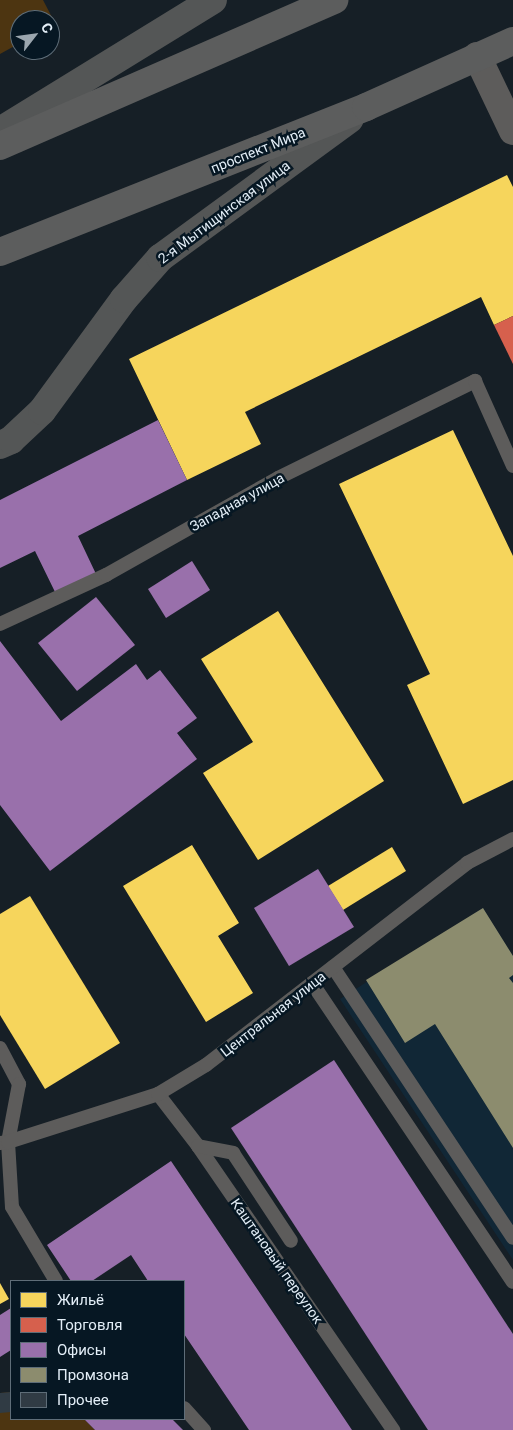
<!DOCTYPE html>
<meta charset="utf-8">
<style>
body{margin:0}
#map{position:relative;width:513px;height:1430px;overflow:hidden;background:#161f26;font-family:Roboto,sans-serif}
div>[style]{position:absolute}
.built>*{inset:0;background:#112736}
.green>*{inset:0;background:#4d3511}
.homes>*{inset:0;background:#f6d55c}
.shops>*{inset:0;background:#d6604d}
.offices>*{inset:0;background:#9970ab}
.industry>*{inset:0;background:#8c8c6e}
.building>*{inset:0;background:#303b44}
.lane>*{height:14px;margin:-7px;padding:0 7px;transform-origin:7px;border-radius:7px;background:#5d5c5b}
.street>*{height:28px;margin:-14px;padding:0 14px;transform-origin:14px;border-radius:14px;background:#5d5c5b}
.secondary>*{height:28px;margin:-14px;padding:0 14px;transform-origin:14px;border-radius:14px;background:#545656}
.primary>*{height:28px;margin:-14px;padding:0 14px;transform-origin:14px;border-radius:14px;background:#5c5d5d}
span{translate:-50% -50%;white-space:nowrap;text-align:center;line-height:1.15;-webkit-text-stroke:5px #061723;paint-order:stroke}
.street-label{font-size:14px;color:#e3eef7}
.legend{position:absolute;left:10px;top:1280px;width:175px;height:140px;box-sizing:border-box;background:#061723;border:1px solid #5e6d78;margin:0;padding:6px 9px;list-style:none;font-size:15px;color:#e3eef7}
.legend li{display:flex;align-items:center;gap:10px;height:25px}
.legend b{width:25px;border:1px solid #5e6d78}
.north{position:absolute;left:10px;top:10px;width:50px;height:50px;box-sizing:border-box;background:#061723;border:1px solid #5e6d78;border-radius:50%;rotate:60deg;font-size:14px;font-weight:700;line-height:20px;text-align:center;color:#e3eef7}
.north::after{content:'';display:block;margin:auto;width:18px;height:22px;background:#9ba6ae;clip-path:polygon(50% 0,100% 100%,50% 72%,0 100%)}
</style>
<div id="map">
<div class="built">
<div style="clip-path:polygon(483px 908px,513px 956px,513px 1260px,340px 999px)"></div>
</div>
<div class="green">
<div style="clip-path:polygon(0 0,43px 0,55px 23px,50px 26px,50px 20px,20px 20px,20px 43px,0 54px)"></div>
<div style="clip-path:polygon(11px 1392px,11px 1419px,84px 1419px,95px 1430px,0 1430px,0 1393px)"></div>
</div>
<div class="homes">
<div style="clip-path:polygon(507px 175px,513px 187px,513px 316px,494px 325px,481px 297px,245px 412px,261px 444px,187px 480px,129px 359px)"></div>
<div style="clip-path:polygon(453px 430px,513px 556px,513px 780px,463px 804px,407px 685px,430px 674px,339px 484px)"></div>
<div style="clip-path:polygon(278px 611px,384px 781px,258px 860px,203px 773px,253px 742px,201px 659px)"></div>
<div style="clip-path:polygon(192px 845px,239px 923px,218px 936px,253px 993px,206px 1022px,123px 886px)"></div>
<div style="clip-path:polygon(392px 847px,406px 871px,343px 910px,328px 886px)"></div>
<div style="clip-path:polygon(30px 896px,120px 1043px,45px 1089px,0 1015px,0 914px)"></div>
<div style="clip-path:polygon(0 1283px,9px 1299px,0 1304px)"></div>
</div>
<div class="shops">
<div style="clip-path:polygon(513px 316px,513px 364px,494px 325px)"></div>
</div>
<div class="offices">
<div style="clip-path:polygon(158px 420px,187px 480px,78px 536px,96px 574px,56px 594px,35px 551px,0 568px,0 500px)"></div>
<div style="clip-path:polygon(192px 561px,210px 590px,166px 618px,148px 589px)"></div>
<div style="clip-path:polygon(96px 597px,135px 645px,77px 691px,38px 643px)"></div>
<div style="clip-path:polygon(0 641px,61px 721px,136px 664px,147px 680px,160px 670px,197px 718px,177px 733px,197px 759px,50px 871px,0 805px)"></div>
<div style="clip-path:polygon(318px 869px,354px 927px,289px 966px,254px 908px)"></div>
<div style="clip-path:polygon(334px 1060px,513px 1334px,513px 1430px,428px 1430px,231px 1128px)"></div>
<div style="clip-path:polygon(171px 1161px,352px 1430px,249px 1430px,184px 1334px,184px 1281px,148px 1281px,131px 1255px,92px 1281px,71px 1281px,47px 1245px)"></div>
<div style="clip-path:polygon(11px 1308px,11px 1350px,0 1357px,0 1315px)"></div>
<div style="clip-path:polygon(84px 1419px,172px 1419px,183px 1430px,95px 1430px)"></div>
</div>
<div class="industry">
<div style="clip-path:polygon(483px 908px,513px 956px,513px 975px,509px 978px,513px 983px,513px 1148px,435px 1024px,405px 1043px,366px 980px)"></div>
</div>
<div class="building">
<div style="clip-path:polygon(11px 1392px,11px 1412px,0 1413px,0 1393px)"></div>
</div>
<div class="lane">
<div style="left:0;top:624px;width:117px;rotate:-24.8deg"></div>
<div style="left:106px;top:575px;width:197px;rotate:-29.4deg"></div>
<div style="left:278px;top:478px;width:220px;rotate:-26.2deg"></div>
<div style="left:475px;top:381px;width:93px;rotate:65.9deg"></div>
<div style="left:333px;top:967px;width:325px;rotate:56.4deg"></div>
<div style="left:312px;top:983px;width:360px;rotate:56.1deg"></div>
<div style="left:0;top:1048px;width:41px;rotate:62.2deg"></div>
<div style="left:19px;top:1084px;width:59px;rotate:100.7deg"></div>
<div style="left:8px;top:1142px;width:65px;rotate:86.5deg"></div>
<div style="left:12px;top:1207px;width:86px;rotate:59.3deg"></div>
<div style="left:158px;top:1094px;width:66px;rotate:52.4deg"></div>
<div style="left:198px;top:1146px;width:345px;rotate:55.5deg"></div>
<div style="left:0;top:1143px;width:8px;rotate:-7deg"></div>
<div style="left:8px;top:1142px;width:157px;rotate:-17.7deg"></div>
<div style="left:158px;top:1094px;width:56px;rotate:-31.1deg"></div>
<div style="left:206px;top:1065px;width:330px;rotate:-37.7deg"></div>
<div style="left:467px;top:863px;width:52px;rotate:-27.6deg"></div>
<div style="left:198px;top:1146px;width:36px;rotate:11deg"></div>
<div style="left:233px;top:1153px;width:105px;rotate:56.6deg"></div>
<div style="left:184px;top:1408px;width:30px;rotate:48deg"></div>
</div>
<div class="street">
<div style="left:477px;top:56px;width:83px;rotate:64.4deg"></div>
</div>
<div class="secondary">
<div style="left:0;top:131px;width:250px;rotate:-31.6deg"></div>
<div style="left:0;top:445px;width:12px;rotate:-24deg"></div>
<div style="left:11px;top:440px;width:42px;rotate:-43.1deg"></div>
<div style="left:42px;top:411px;width:139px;rotate:-53.8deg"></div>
<div style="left:124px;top:299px;width:55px;rotate:-48.7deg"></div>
<div style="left:160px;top:258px;width:235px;rotate:-36.2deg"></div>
</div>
<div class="primary">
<div style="left:0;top:146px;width:365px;rotate:-23.6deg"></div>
<div style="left:0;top:252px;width:394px;rotate:-21.6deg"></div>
<div style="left:366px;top:107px;width:161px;rotate:-24.2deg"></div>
</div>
<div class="street-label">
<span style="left:258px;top:150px;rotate:-22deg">проспект Мира</span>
<span style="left:224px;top:212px;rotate:-37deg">2-я Мытищинская улица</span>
<span style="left:237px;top:502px;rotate:-29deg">Западная улица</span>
<span style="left:273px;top:1014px;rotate:-38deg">Центральная улица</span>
<span style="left:277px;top:1261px;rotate:55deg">Каштановый переулок</span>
</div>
<ul class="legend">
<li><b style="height:14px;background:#f6d55c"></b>Жильё</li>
<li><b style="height:14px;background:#d6604d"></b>Торговля</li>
<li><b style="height:14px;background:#9970ab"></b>Офисы</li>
<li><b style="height:14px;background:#8c8c6e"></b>Промзона</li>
<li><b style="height:14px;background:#303b44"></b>Прочее</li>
</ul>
<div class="north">С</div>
</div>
